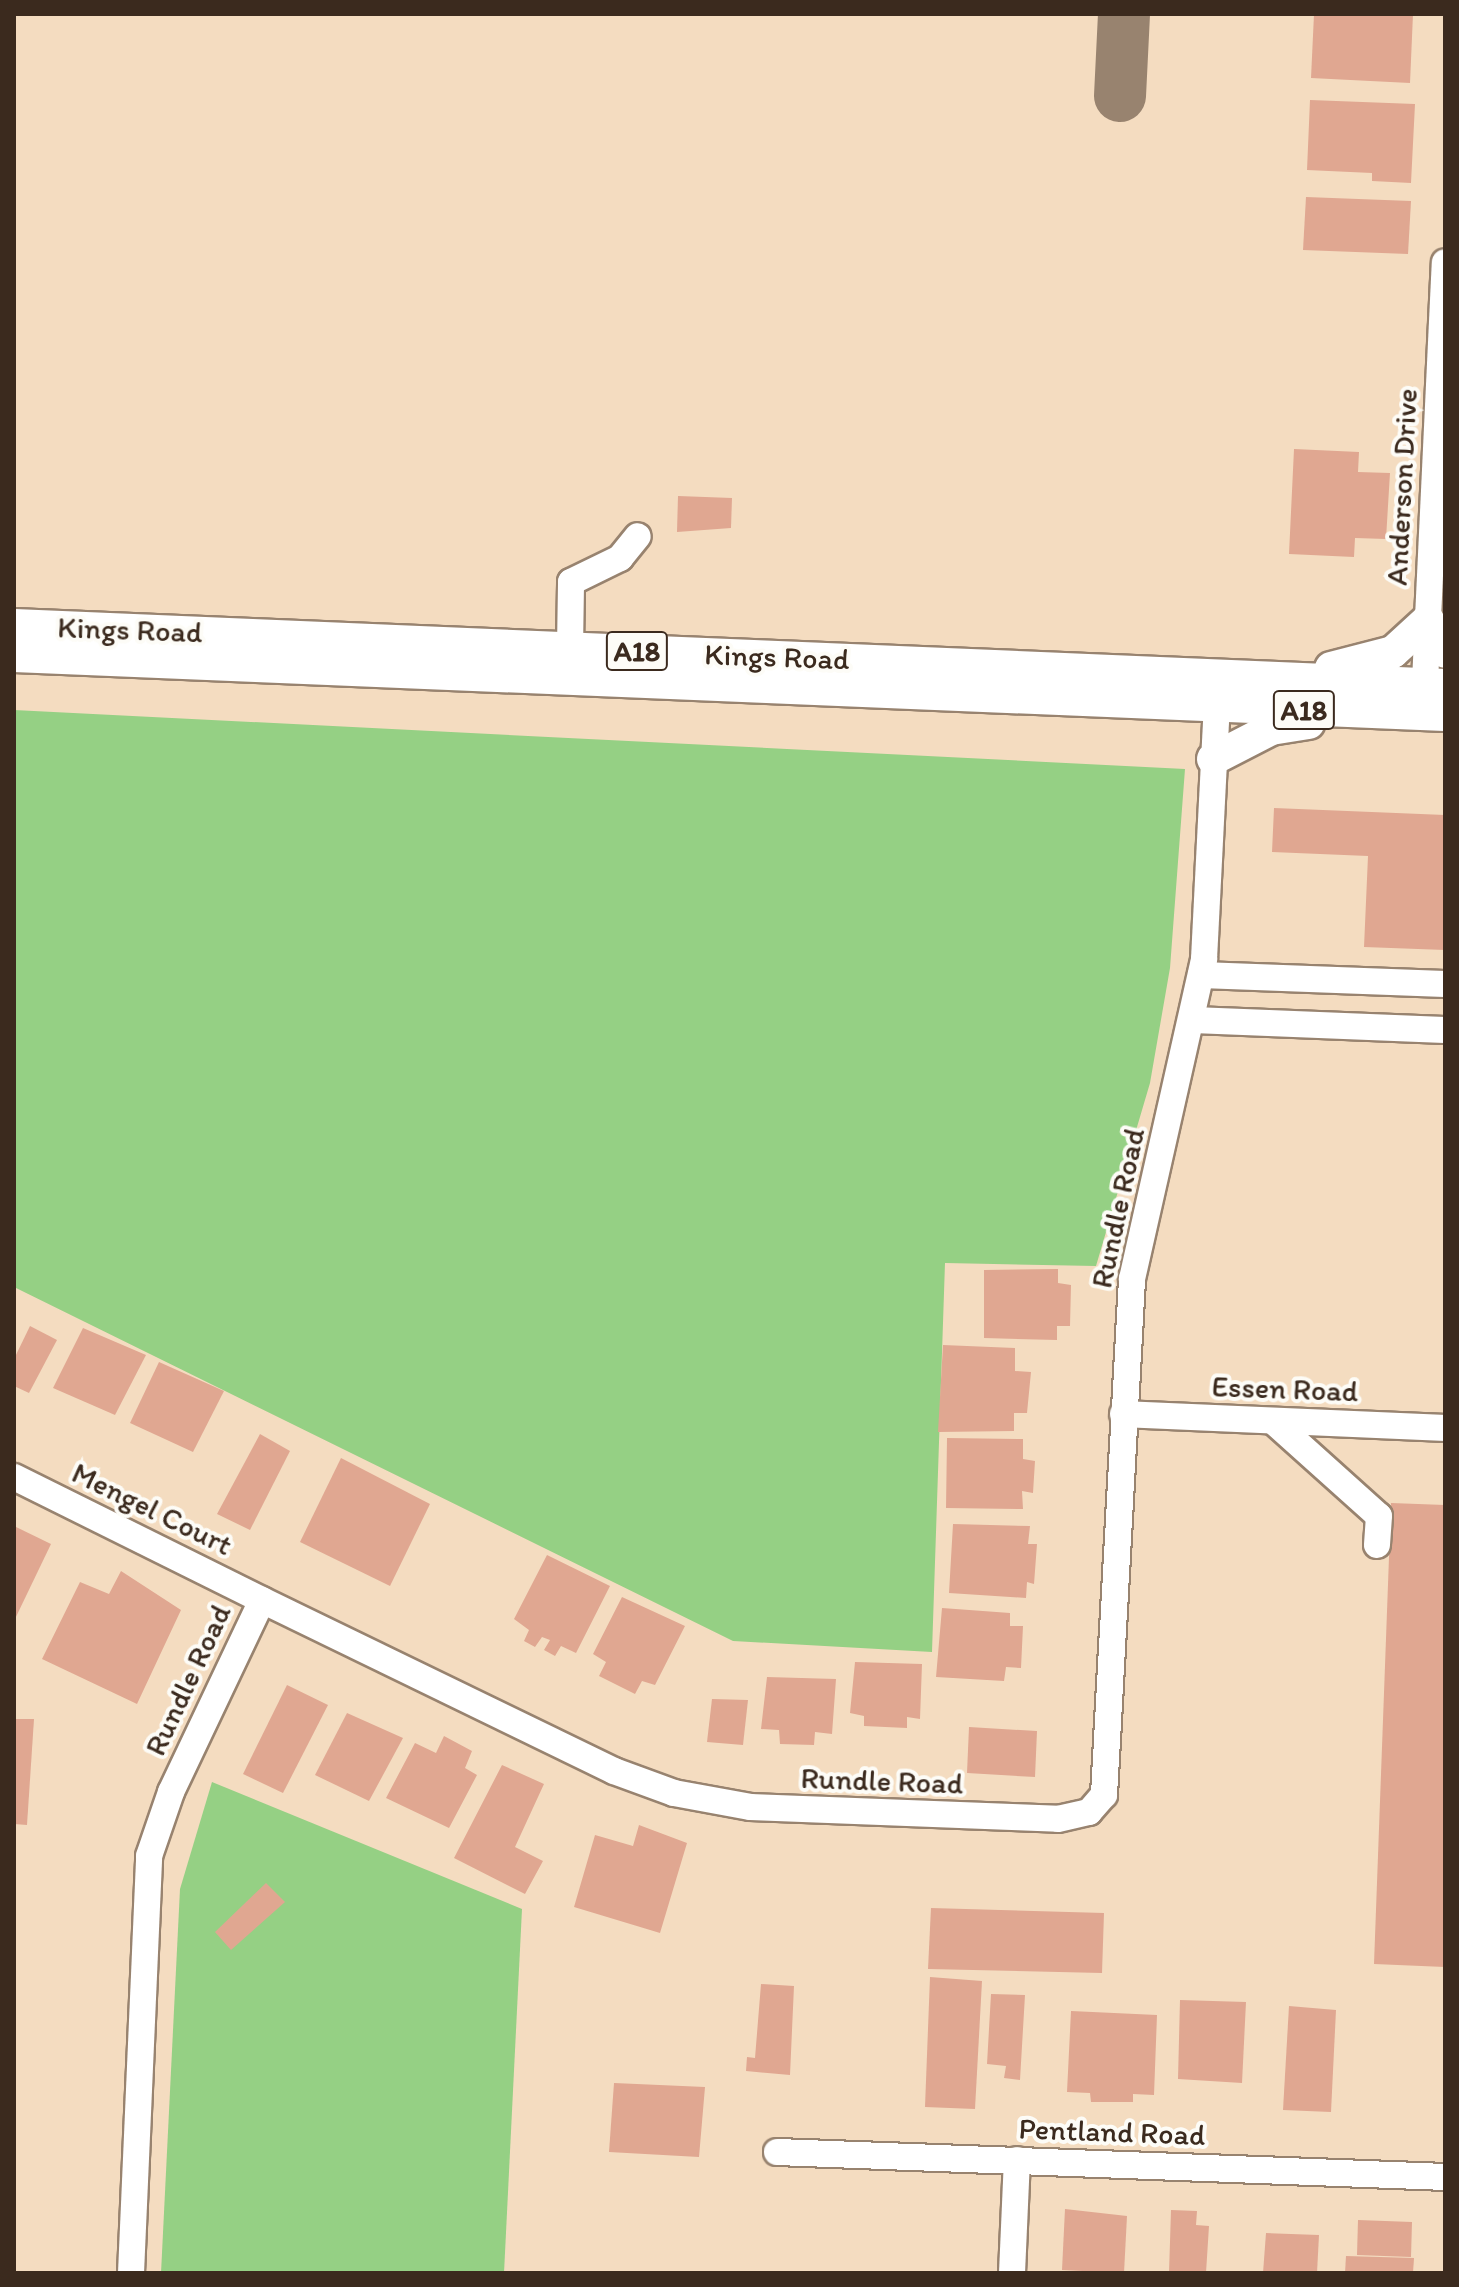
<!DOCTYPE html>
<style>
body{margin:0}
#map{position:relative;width:1459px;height:2287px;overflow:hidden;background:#f4dcc0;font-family:Itim,sans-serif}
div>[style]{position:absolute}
.green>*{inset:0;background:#95d084}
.taxiway>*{height:52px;margin:-26px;padding:0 26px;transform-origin:26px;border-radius:26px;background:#98836f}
.building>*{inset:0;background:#e0a791}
.roads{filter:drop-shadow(2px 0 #98836f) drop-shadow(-2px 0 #98836f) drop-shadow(0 2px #98836f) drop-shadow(0 -2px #98836f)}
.minor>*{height:26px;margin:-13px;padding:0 13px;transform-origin:13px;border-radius:13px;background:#fff}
.major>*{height:32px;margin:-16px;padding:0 16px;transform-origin:16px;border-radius:16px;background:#fff}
span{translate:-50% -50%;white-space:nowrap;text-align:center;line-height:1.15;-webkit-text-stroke:8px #fdfcf7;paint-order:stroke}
.shield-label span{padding:2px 6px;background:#fdfcf7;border:2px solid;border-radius:6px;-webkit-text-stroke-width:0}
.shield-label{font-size:28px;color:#3b2a1e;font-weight:700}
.street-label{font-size:30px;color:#3b2a1e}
.frame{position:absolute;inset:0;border:16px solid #3b2a1e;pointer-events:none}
</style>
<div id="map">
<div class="green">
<div style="clip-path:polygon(14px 710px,1185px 769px,1170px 968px,1150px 1083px,1096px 1266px,945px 1263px,932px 1652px,733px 1641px,14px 1287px)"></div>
<div style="clip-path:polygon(212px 1782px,522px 1909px,504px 2273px,161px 2273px,180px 1889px)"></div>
</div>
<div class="taxiway">
<div style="left:1120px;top:96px;width:82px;rotate:-87.2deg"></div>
</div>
<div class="building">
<div style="clip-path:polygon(1314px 14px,1413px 14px,1410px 83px,1311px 78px)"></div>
<div style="clip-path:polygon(1310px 100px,1415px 104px,1411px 183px,1372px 181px,1372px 173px,1307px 170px)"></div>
<div style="clip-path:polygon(1306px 197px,1411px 201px,1408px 254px,1303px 250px)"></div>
<div style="clip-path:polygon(1294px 449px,1359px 452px,1358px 472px,1390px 473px,1386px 539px,1355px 538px,1354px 557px,1289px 554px)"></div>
<div style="clip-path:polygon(678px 496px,732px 498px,731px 528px,677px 532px)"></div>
<div style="clip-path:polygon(1274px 808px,1445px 815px,1445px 950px,1364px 947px,1368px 856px,1272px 852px)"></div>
<div style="clip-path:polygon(1058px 1269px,1058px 1283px,1071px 1285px,1070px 1326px,1057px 1326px,1057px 1340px,984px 1338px,984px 1270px)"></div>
<div style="clip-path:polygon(30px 1326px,57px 1340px,29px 1393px,14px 1386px,14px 1359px)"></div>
<div style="clip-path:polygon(83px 1328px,146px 1355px,115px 1415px,53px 1388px)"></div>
<div style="clip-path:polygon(943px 1345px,1015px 1348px,1015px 1371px,1031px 1372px,1027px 1413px,1014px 1413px,1014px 1431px,938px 1432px)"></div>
<div style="clip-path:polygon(159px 1362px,224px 1391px,193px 1452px,130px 1423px)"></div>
<div style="clip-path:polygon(260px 1434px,290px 1451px,250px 1530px,217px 1514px)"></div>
<div style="clip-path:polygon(947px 1438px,1023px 1439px,1023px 1459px,1035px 1461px,1033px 1493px,1022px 1491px,1023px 1509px,946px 1508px)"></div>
<div style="clip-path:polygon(341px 1458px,430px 1504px,390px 1586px,300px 1542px)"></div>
<div style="clip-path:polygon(1391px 1503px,1445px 1505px,1445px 1967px,1374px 1964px)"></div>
<div style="clip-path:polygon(953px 1524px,1030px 1526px,1028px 1544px,1037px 1544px,1034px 1584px,1027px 1582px,1026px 1598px,949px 1593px)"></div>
<div style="clip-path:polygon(14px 1526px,51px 1544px,14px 1621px)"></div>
<div style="clip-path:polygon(547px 1555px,610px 1586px,576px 1653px,561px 1646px,555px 1656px,544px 1650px,550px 1640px,542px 1637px,535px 1647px,524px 1641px,529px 1630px,514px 1619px)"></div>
<div style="clip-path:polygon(121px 1571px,181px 1610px,137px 1704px,42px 1659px,80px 1582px,109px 1594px)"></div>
<div style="clip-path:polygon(622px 1597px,685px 1626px,655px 1685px,642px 1681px,635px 1694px,599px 1676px,606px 1662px,593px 1654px)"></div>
<div style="clip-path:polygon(942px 1608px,1010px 1613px,1010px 1626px,1023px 1626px,1021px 1668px,1006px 1667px,1004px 1681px,936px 1677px)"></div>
<div style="clip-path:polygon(855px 1662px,922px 1664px,920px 1719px,907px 1717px,907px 1728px,864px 1726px,864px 1716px,850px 1713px)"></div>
<div style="clip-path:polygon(767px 1677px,836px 1679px,832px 1734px,815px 1732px,814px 1745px,780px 1744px,779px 1730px,761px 1729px)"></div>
<div style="clip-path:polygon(287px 1685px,328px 1705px,283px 1793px,243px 1774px)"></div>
<div style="clip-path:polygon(712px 1699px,748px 1700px,743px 1745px,707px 1742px)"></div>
<div style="clip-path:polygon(347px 1713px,403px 1738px,369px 1801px,315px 1775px)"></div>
<div style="clip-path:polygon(14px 1719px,34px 1719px,27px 1825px,14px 1824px)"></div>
<div style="clip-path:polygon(969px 1727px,1037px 1731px,1035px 1777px,967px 1773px)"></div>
<div style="clip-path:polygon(444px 1736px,472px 1751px,465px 1768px,477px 1775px,449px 1828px,386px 1798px,415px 1743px,436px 1753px)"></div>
<div style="clip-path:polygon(502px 1765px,544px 1784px,515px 1847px,543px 1861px,525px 1894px,454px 1858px)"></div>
<div style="clip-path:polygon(639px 1825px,687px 1843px,660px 1933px,574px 1907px,595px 1835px,633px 1846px)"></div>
<div style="clip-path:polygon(266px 1883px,285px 1902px,231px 1950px,215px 1932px)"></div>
<div style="clip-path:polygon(931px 1908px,1104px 1913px,1102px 1973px,928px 1969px)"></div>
<div style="clip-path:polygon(930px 1977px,982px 1981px,975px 2109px,925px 2107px)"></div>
<div style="clip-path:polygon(761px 1984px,794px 1986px,790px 2075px,746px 2071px,747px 2057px,755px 2058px)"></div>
<div style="clip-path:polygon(991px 1994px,1025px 1995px,1020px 2080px,1004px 2078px,1006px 2066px,987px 2064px)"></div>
<div style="clip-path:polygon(1180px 2000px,1246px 2002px,1242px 2083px,1178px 2079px)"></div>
<div style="clip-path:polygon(1289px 2006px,1336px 2010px,1331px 2112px,1283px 2110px)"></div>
<div style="clip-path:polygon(1071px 2011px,1157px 2015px,1154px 2095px,1133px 2094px,1133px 2102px,1091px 2102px,1090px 2093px,1067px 2092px)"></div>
<div style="clip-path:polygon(614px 2083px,705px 2087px,699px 2157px,609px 2152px)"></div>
<div style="clip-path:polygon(1065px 2209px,1127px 2216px,1124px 2273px,1062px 2270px)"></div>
<div style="clip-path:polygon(1171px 2210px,1197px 2211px,1196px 2225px,1209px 2226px,1206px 2273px,1169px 2273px)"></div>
<div style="clip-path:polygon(1358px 2220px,1412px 2222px,1411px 2257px,1357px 2255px)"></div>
<div style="clip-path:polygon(1266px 2233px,1319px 2235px,1317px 2273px,1263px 2273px)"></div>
<div style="clip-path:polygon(1346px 2256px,1414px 2258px,1413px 2273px,1345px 2273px)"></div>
</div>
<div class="roads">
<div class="minor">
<div style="left:570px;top:648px;width:66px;rotate:-89.1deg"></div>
<div style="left:571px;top:582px;width:55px;rotate:-26.1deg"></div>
<div style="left:620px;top:558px;width:28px;rotate:-51deg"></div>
<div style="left:1424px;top:703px;width:441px;rotate:-87.3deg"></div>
<div style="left:1201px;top:975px;width:244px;rotate:2.1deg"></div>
<div style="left:1193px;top:1020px;width:252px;rotate:2.3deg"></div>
<div style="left:1123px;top:1414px;width:322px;rotate:2.5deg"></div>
<div style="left:1273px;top:1421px;width:142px;rotate:41.9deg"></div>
<div style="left:1379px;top:1516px;width:29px;rotate:94deg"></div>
<div style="left:14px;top:1477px;width:277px;rotate:26.4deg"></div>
<div style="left:777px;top:2152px;width:668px;rotate:2.14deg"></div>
<div style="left:131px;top:2273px;width:417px;rotate:-87.5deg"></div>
<div style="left:149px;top:1856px;width:68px;rotate:-71deg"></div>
<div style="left:171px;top:1792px;width:212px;rotate:-64.6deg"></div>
<div style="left:262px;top:1600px;width:391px;rotate:25.9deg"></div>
<div style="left:614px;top:1771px;width:64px;rotate:20.1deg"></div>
<div style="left:674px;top:1793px;width:77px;rotate:10.4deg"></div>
<div style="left:750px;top:1807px;width:308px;rotate:2.2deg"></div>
<div style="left:1058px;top:1819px;width:32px;rotate:-13deg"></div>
<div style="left:1089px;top:1812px;width:23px;rotate:-49deg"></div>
<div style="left:1104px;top:1795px;width:517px;rotate:-86.89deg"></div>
<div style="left:1132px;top:1279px;width:328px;rotate:-77.3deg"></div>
<div style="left:1204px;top:959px;width:272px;rotate:-87.1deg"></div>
<div style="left:1012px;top:2273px;width:113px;rotate:-87.5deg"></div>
</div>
<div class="major">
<div style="left:14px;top:625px;width:1432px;rotate:2.4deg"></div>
<div style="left:14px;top:656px;width:1432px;rotate:2.36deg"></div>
<div style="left:1331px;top:668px;width:64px;rotate:-14.5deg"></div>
<div style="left:1393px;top:652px;width:47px;rotate:-42.4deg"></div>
<div style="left:1428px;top:620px;width:36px;rotate:62deg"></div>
<div style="left:1213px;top:759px;width:65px;rotate:-27.3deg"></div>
<div style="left:1271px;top:729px;width:38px;rotate:-9deg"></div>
</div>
</div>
<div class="shield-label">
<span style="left:637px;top:651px">A18</span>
<span style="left:1304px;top:710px">A18</span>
</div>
<div class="street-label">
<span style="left:1402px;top:487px;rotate:-87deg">Anderson Drive</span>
<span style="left:130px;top:630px;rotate:2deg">Kings Road</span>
<span style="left:777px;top:657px;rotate:2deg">Kings Road</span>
<span style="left:1118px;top:1208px;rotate:-78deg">Rundle Road</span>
<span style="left:1285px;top:1389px;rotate:2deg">Essen Road</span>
<span style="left:152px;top:1509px;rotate:26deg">Mengel Court</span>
<span style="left:188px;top:1680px;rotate:-65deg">Rundle Road</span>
<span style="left:882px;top:1781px;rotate:2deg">Rundle Road</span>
<span style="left:1112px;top:2132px;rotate:2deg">Pentland Road</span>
</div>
<div class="frame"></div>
</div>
